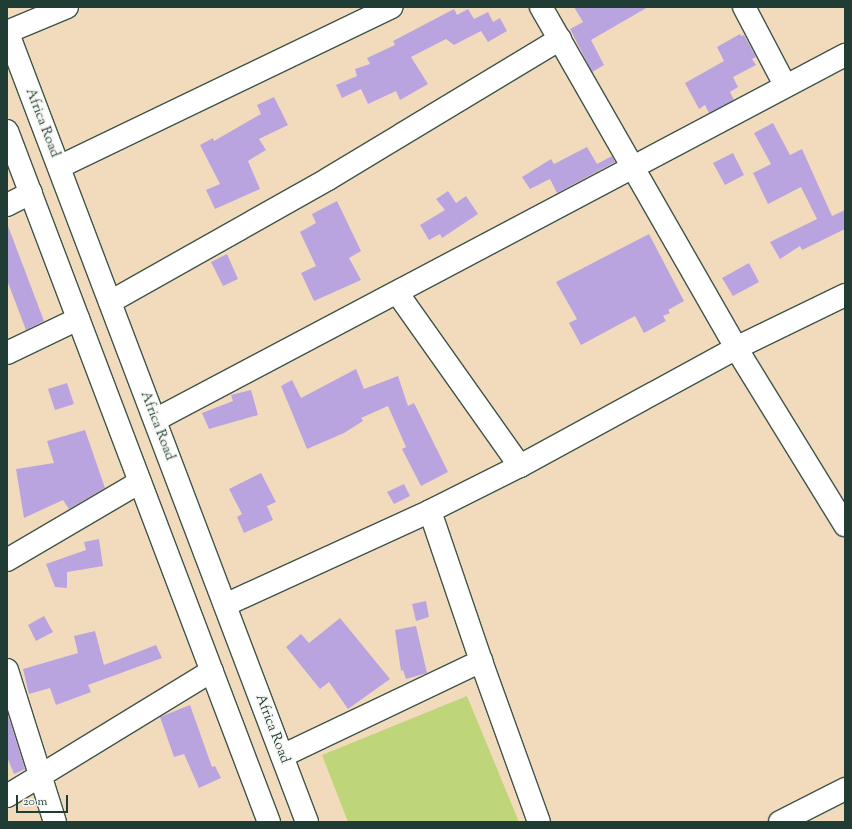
<!DOCTYPE html>
<style>
body{margin:0}
#map{position:relative;width:852px;height:829px;overflow:hidden;background:#f2dbbd;font-family:"Sorts Mill Goudy",serif}
div>[style]{position:absolute}
.green>*{inset:0;background:#bfd579}
.building>*{inset:0;background:#baa4e0}
.roads{filter:drop-shadow(1px 0 #3f5549) drop-shadow(-1px 0 #3f5549) drop-shadow(0 1px #3f5549) drop-shadow(0 -1px #3f5549)}
.minor>*{height:22px;margin:-11px;padding:0 11px;transform-origin:11px;border-radius:11px;background:#fff}
span{translate:-50% -50%;white-space:nowrap;text-align:center;line-height:1.15;-webkit-text-stroke:3.5px #f6f6f2;paint-order:stroke}
.street-label{font-size:14px;color:#1f3d34}
.frame{position:absolute;inset:0;border:8px solid #1f3d34;pointer-events:none}
.scale{position:absolute;left:16px;top:795px;width:52px;height:18px;box-sizing:border-box;border:2px solid #1f3d34;border-top:0;padding-left:5px;font-size:12px;line-height:14px;white-space:nowrap;color:#1f3d34;-webkit-text-stroke:3px #f6f6f2;paint-order:stroke}
</style>
<div id="map">
<div class="green">
<div style="clip-path:polygon(467px 696px,519px 822px,348px 822px,322px 755px)"></div>
</div>
<div class="building">
<div style="clip-path:polygon(574px 7px,648px 7px,591px 40px,604px 65px,592px 72px,570px 29px,583px 22px)"></div>
<div style="clip-path:polygon(454px 9px,457px 15px,468px 9px,474px 19px,488px 12px,493px 22px,500px 18px,507px 31px,488px 42px,481px 31px,454px 45px,446px 39px,411px 57px,428px 84px,400px 100px,396px 91px,368px 104px,361px 89px,342px 98px,336px 85px,357px 76px,355px 69px,370px 64px,367px 58px,395px 45px,393px 41px)"></div>
<div style="clip-path:polygon(740px 34px,741px 36px,744px 35px,756px 57px,752px 59px,756px 65px,733px 77px,738px 87px,730px 92px,734px 100px,709px 113px,705px 105px,699px 109px,685px 83px,724px 61px,717px 47px)"></div>
<div style="clip-path:polygon(274px 97px,288px 125px,259px 139px,266px 150px,248px 161px,260px 189px,215px 209px,206px 190px,220px 184px,200px 145px,213px 138px,214px 141px,261px 114px,257px 105px)"></div>
<div style="clip-path:polygon(773px 123px,790px 155px,802px 149px,832px 216px,845px 210px,845px 229px,802px 250px,800px 246px,780px 259px,770px 242px,817px 219px,801px 187px,768px 204px,753px 173px,771px 164px,754px 133px)"></div>
<div style="clip-path:polygon(587px 147px,597px 164px,612px 156px,615px 162px,557px 193px,550px 179px,530px 189px,522px 177px,551px 159px,554px 164px)"></div>
<div style="clip-path:polygon(733px 153px,744px 175px,725px 185px,713px 163px)"></div>
<div style="clip-path:polygon(448px 191px,456px 203px,466px 196px,478px 214px,442px 238px,440px 234px,429px 240px,420px 225px,445px 210px,436px 199px)"></div>
<div style="clip-path:polygon(337px 201px,361px 251px,349px 258px,361px 280px,314px 301px,301px 273px,316px 266px,300px 232px,316px 223px,312px 214px)"></div>
<div style="clip-path:polygon(8px 226px,44px 321px,26px 330px,7px 280px)"></div>
<div style="clip-path:polygon(649px 234px,684px 301px,668px 310px,670px 313px,663px 316px,666px 321px,644px 333px,635px 316px,581px 345px,569px 323px,577px 319px,556px 282px)"></div>
<div style="clip-path:polygon(227px 254px,238px 279px,223px 286px,211px 262px)"></div>
<div style="clip-path:polygon(749px 263px,759px 282px,733px 296px,722px 278px)"></div>
<div style="clip-path:polygon(356px 369px,364px 389px,398px 376px,408px 406px,414px 403px,448px 472px,421px 486px,402px 449px,406px 447px,388px 406px,361px 418px,363px 421px,344px 433px,307px 449px,281px 386px,292px 380px,301px 398px)"></div>
<div style="clip-path:polygon(67px 383px,74px 404px,55px 410px,48px 389px)"></div>
<div style="clip-path:polygon(251px 390px,258px 415px,209px 429px,202px 413px,233px 401px,231px 395px)"></div>
<div style="clip-path:polygon(85px 430px,105px 488px,69px 509px,63px 500px,24px 518px,16px 469px,54px 463px,47px 441px)"></div>
<div style="clip-path:polygon(261px 473px,276px 502px,267px 506px,273px 520px,244px 533px,237px 517px,242px 514px,229px 489px)"></div>
<div style="clip-path:polygon(404px 484px,410px 496px,394px 504px,387px 492px)"></div>
<div style="clip-path:polygon(99px 539px,103px 566px,67px 572px,67px 588px,55px 587px,46px 564px,86px 550px,84px 542px)"></div>
<div style="clip-path:polygon(426px 601px,429px 617px,416px 621px,412px 604px)"></div>
<div style="clip-path:polygon(44px 616px,53px 632px,36px 641px,28px 625px)"></div>
<div style="clip-path:polygon(340px 618px,390px 679px,348px 709px,329px 682px,320px 689px,286px 647px,301px 634px,309px 643px)"></div>
<div style="clip-path:polygon(416px 626px,427px 673px,406px 679px,403px 670px,401px 671px,395px 630px)"></div>
<div style="clip-path:polygon(95px 631px,104px 665px,156px 645px,162px 658px,88px 685px,91px 692px,56px 705px,50px 688px,29px 694px,23px 669px,78px 653px,74px 636px)"></div>
<div style="clip-path:polygon(190px 705px,212px 767px,215px 766px,221px 778px,199px 788px,184px 754px,174px 757px,160px 717px)"></div>
<div style="clip-path:polygon(7px 712px,25px 769px,14px 774px,7px 757px)"></div>
</div>
<div class="roads">
<div class="minor">
<div style="left:541px;top:7px;width:393px;rotate:60.2deg"></div>
<div style="left:736px;top:348px;width:208px;rotate:58.4deg"></div>
<div style="left:744px;top:7px;width:88px;rotate:62.3deg"></div>
<div style="left:7px;top:31px;width:846px;rotate:69.23deg"></div>
<div style="left:7px;top:32px;width:65px;rotate:-22.6deg"></div>
<div style="left:7px;top:131px;width:739px;rotate:69.24deg"></div>
<div style="left:59px;top:167px;width:369px;rotate:-25.7deg"></div>
<div style="left:7px;top:205px;width:27px;rotate:-27deg"></div>
<div style="left:398px;top:294px;width:211px;rotate:54.7deg"></div>
<div style="left:110px;top:302px;width:250px;rotate:-29.4deg"></div>
<div style="left:328px;top:179px;width:271px;rotate:-31.1deg"></div>
<div style="left:7px;top:353px;width:79px;rotate:-25.6deg"></div>
<div style="left:155px;top:420px;width:781px;rotate:-27.88deg"></div>
<div style="left:7px;top:560px;width:154px;rotate:-30.4deg"></div>
<div style="left:225px;top:605px;width:226px;rotate:-24.6deg"></div>
<div style="left:430px;top:511px;width:101px;rotate:-26.6deg"></div>
<div style="left:520px;top:466px;width:246px;rotate:-28.6deg"></div>
<div style="left:736px;top:348px;width:121px;rotate:-25.9deg"></div>
<div style="left:481px;top:661px;width:171px;rotate:70.2deg"></div>
<div style="left:7px;top:670px;width:159px;rotate:72.5deg"></div>
<div style="left:282px;top:756px;width:221px;rotate:-25.5deg"></div>
<div style="left:481px;top:661px;width:158px;rotate:-108.8deg"></div>
<div style="left:7px;top:796px;width:240px;rotate:-31.4deg"></div>
<div style="left:780px;top:822px;width:73px;rotate:-26.9deg"></div>
</div>
</div>
<div class="street-label">
<span style="left:42px;top:123px;rotate:69deg">Africa Road</span>
<span style="left:157px;top:426px;rotate:69deg">Africa Road</span>
<span style="left:272px;top:729px;rotate:69deg">Africa Road</span>
</div>
<div class="frame"></div>
<div class="scale">20 m</div>
</div>
